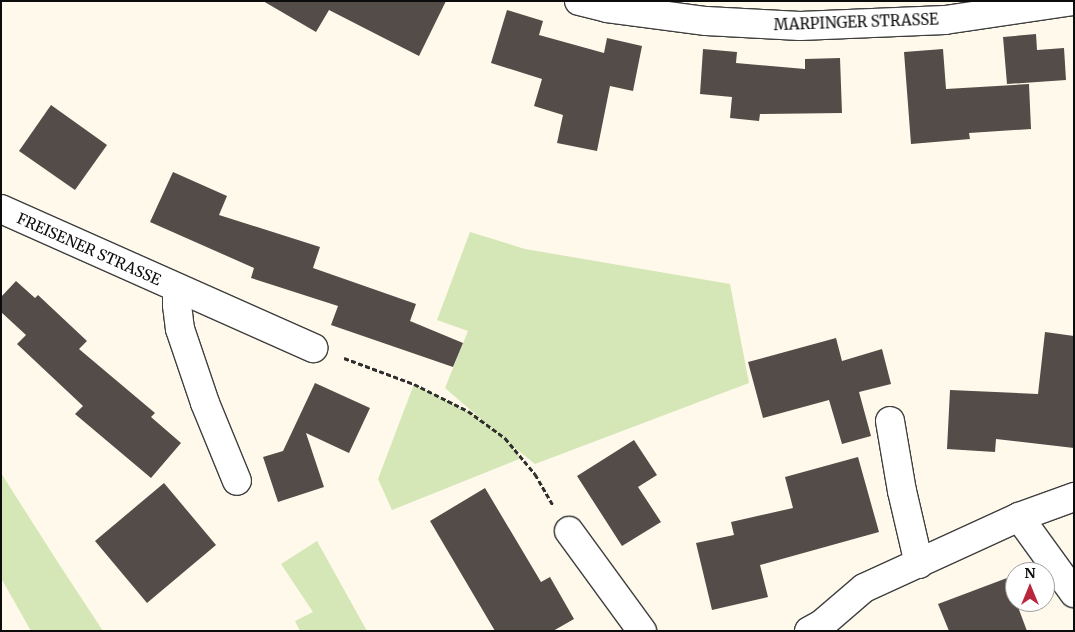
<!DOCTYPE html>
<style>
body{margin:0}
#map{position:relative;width:1075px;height:632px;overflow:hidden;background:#fff9eb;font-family:Merriweather,serif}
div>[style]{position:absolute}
.green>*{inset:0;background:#d5e7b6}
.building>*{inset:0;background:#544c48}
.path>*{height:3px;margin-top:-1.5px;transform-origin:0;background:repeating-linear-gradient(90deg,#2e2e2e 0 5px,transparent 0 7.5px)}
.roads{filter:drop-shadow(1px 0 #3f3f3f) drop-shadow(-1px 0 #3f3f3f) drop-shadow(0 1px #3f3f3f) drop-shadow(0 -1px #3f3f3f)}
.minor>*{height:28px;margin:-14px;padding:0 14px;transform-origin:14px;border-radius:14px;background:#fff}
span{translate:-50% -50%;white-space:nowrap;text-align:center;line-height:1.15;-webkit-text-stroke:5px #fff;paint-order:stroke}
.street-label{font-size:15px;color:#0c0c0c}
.frame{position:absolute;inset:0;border:2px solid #0c0c0c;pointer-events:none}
.north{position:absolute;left:1005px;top:562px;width:50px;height:50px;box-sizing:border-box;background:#fff;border:1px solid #9e9e9e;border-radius:50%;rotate:0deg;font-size:14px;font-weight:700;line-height:20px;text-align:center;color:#0c0c0c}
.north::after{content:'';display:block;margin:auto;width:18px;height:22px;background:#b8273d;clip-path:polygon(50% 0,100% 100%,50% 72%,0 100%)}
</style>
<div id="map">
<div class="green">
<div style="clip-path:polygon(470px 232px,525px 249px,730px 284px,749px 383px,535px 464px,509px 443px,522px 458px,392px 510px,378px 479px,414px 384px,468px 411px,489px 426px,445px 388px,468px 331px,437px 320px)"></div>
<div style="clip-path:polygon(1px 473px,57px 561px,103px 631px,31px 631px,1px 578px)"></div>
<div style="clip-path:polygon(317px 541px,367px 631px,300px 631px,295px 621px,313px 612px,281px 564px)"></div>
</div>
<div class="building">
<div style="clip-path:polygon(263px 1px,446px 1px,419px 56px,329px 10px,316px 32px)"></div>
<div style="clip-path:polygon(507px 10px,543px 21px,539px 35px,604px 53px,607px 38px,642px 46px,633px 91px,610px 86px,597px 151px,557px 143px,563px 115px,534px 106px,542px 79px,491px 63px)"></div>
<div style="clip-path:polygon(1036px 34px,1037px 50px,1064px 48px,1066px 80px,1007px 84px,1003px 37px)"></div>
<div style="clip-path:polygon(703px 49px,737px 52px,736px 63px,805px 69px,805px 59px,840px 58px,842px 113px,760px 114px,759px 121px,730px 118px,732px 97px,700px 94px)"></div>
<div style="clip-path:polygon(943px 49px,946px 89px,1029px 84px,1031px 129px,969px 133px,970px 139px,911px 144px,904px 52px)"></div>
<div style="clip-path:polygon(51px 105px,107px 145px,75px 190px,19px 151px)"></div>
<div style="clip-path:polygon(173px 172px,227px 196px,219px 215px,320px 247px,313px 268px,416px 304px,410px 321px,463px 343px,453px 367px,331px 325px,338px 306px,251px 278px,254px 268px,150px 222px)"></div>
<div style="clip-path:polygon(16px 281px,35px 298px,38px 295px,87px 341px,79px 349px,155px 413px,151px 417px,181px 443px,151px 478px,75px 414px,83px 406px,17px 344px,26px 335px,1px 312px,1px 297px)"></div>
<div style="clip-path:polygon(1045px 332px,1074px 336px,1074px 448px,996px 439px,995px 452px,947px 449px,950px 390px,1038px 394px)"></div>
<div style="clip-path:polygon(836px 338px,842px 361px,882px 349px,891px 384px,859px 392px,871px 436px,842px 444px,829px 400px,763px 418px,748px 362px)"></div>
<div style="clip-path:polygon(315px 383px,370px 408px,349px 453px,306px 433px,324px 487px,278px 502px,263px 457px,283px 451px)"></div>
<div style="clip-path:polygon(634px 440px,657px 475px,638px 487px,661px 522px,622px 546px,577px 476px)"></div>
<div style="clip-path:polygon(858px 457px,879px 532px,760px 565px,768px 597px,712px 610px,696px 543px,734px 535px,731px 522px,793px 508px,785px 477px)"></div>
<div style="clip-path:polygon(164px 483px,216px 545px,147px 603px,95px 541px)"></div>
<div style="clip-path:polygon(485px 488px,541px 582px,550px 577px,574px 619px,553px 631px,495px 631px,430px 521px)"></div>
<div style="clip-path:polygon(1007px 578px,1027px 631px,949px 631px,938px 604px)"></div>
</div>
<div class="path">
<div style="left:344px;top:358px;width:75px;rotate:20.4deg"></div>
<div style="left:414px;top:384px;width:60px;rotate:26.6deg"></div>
<div style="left:468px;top:411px;width:46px;rotate:36.1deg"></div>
<div style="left:505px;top:438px;width:47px;rotate:50.2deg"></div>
<div style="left:535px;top:474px;width:36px;rotate:60deg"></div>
</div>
<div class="roads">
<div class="minor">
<div style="left:579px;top:1px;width:29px;rotate:14deg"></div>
<div style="left:607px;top:8px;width:100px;rotate:7.5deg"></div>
<div style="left:706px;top:21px;width:94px;rotate:3deg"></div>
<div style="left:800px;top:26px;width:145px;rotate:-2.4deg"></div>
<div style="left:945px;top:20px;width:130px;rotate:-8.4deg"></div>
<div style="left:1px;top:209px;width:342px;rotate:24deg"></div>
<div style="left:177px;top:288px;width:17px;rotate:90deg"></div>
<div style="left:177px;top:305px;width:24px;rotate:83deg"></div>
<div style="left:180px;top:329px;width:78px;rotate:71.3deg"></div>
<div style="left:205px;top:403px;width:84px;rotate:67.7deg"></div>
<div style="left:890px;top:421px;width:71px;rotate:80.3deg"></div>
<div style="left:902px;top:491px;width:75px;rotate:76.9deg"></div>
<div style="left:1019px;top:517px;width:94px;rotate:54.1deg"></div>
<div style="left:569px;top:531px;width:124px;rotate:53.9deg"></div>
<div style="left:809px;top:631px;width:15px;rotate:-28deg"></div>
<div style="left:822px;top:624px;width:55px;rotate:-40.6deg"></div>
<div style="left:864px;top:588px;width:170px;rotate:-24.6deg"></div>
<div style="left:1019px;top:517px;width:59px;rotate:-20deg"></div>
</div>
</div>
<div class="street-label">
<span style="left:856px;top:22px;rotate:-2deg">MARPINGER STRASSE</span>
<span style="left:89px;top:249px;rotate:24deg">FREISENER STRASSE</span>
</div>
<div class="frame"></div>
<div class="north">N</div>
</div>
